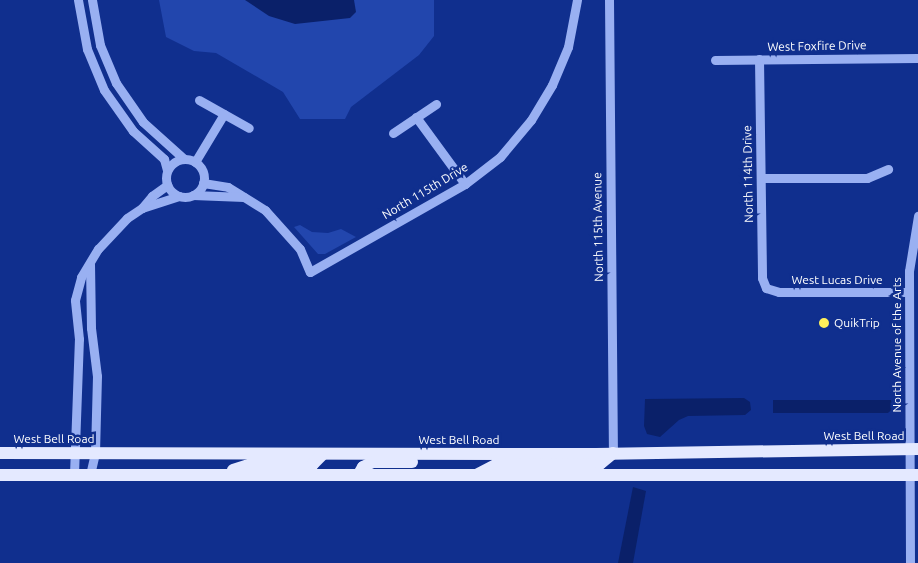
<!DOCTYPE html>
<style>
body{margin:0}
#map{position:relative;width:918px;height:563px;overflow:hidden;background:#102f8e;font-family:Ubuntu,sans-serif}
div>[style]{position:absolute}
.green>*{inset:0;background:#2246ad}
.water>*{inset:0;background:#0a2069}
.minor>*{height:9px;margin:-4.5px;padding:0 4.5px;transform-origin:4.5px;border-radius:4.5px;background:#99b0f2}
.minor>.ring{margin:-4.5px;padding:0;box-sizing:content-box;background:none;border:9px solid #99b0f2;border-radius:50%}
.major>*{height:12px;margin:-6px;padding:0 6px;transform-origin:6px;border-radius:6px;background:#e4e9ff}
.dots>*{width:14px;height:14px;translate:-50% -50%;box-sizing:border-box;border:2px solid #102f8e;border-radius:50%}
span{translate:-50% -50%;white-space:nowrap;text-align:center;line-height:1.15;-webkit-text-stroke:5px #102f8e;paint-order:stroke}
.street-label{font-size:12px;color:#fff}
.poi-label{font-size:12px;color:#fff}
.left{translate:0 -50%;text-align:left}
</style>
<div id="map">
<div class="green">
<div style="clip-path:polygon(159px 0,434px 0,434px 36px,419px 55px,351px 107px,345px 119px,300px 119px,283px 92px,216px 53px,194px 51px,166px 37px)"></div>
<div style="clip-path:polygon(300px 225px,312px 232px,328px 233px,341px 229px,356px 237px,325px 254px,318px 254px,294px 227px)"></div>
</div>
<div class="water">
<div style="clip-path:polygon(245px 0,354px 0,356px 12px,350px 18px,295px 24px,269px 16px)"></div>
<div style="clip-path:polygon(744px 398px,750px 402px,751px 410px,745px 415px,688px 416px,679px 420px,660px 437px,647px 434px,644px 426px,645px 399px)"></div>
<div style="clip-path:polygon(773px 400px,891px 400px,893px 410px,891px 413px,773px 413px)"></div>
<div style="clip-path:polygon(633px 487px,646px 491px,633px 563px,618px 563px)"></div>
</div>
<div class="minor">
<div style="left:78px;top:0;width:50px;rotate:79.6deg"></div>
<div style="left:87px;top:49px;width:44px;rotate:67.5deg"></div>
<div style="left:104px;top:90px;width:50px;rotate:54.7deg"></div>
<div style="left:133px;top:131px;width:42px;rotate:42.1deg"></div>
<div style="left:164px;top:159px;width:11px;rotate:75deg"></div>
<div style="left:92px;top:0;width:46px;rotate:79.9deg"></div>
<div style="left:100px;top:45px;width:41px;rotate:67.2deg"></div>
<div style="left:116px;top:83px;width:47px;rotate:55.3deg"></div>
<div style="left:143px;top:122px;width:54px;rotate:42deg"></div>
<div style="left:609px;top:0;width:453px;rotate:89.5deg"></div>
<div style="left:759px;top:59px;width:219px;rotate:89.2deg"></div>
<div style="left:762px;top:278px;width:11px;rotate:68deg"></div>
<div style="left:766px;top:288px;width:14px;rotate:17deg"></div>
<div style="left:779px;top:292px;width:130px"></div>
<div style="left:715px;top:60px;width:203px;rotate:-0.6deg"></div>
<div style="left:199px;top:100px;width:57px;rotate:29.2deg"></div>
<div style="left:416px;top:117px;width:83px;rotate:53.8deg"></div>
<div style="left:393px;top:133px;width:52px;rotate:-34deg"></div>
<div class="ring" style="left:166px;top:159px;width:29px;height:29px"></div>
<div style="left:195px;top:162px;width:56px;rotate:-58.9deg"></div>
<div style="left:761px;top:178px;width:106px"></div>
<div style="left:867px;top:178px;width:23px;rotate:-23deg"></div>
<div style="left:203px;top:183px;width:25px;rotate:9deg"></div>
<div style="left:228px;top:187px;width:44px;rotate:31.9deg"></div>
<div style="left:265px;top:210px;width:52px;rotate:48.1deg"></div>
<div style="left:300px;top:249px;width:25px;rotate:67deg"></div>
<div style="left:310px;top:272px;width:178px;rotate:-29.6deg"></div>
<div style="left:465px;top:184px;width:44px;rotate:-37.6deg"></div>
<div style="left:500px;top:157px;width:48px;rotate:-50deg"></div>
<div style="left:531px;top:120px;width:41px;rotate:-59deg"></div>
<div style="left:552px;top:85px;width:41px;rotate:-67.2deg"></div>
<div style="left:568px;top:47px;width:48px;rotate:-79.2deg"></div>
<div style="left:193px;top:195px;width:51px;rotate:2.2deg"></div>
<div style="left:142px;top:208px;width:16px;rotate:-50deg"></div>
<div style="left:152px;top:196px;width:19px;rotate:-36deg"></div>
<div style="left:90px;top:264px;width:64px;rotate:89.1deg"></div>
<div style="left:91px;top:328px;width:48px;rotate:82.9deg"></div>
<div style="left:97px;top:376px;width:77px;rotate:91.5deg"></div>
<div style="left:95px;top:453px;width:23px;rotate:103deg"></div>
<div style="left:74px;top:474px;width:135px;rotate:-87.9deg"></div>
<div style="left:79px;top:339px;width:39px;rotate:-96deg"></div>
<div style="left:75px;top:300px;width:24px;rotate:-75deg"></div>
<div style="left:81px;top:277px;width:33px;rotate:-59deg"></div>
<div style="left:98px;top:249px;width:42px;rotate:-46.9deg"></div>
<div style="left:127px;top:218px;width:18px;rotate:-34deg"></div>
<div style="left:142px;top:208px;width:39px;rotate:-18deg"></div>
<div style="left:910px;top:563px;width:292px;rotate:-90.2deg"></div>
<div style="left:909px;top:271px;width:56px;rotate:-80.7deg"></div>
</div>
<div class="major">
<div style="left:0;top:453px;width:596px;rotate:0.1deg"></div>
<div style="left:596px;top:454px;width:322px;rotate:-0.9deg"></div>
<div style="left:233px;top:470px;width:19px;rotate:-18deg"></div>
<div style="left:251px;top:464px;width:62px"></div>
<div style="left:313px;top:464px;width:14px;rotate:-45deg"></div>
<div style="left:359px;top:474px;width:8px;rotate:-60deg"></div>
<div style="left:363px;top:467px;width:11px;rotate:-27deg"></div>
<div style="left:373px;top:462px;width:39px"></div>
<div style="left:478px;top:474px;width:20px;rotate:-27deg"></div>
<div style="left:496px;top:465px;width:104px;rotate:-0.6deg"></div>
<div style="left:600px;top:464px;width:17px;rotate:-40deg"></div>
<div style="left:0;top:475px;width:918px"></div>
</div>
<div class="dots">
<div style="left:824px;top:323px;background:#fff05a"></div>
</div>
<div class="street-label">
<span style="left:817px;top:46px;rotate:-1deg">West Foxfire Drive</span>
<span style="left:748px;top:174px;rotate:-91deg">North 114th Drive</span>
<span style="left:425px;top:191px;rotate:-31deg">North 115th Drive</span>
<span style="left:598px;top:227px;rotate:-91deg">North 115th Avenue</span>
<span style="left:837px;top:280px">West Lucas Drive</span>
<span style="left:897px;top:345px;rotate:-90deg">North Avenue of the Arts</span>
<span style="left:864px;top:436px">West Bell Road</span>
<span style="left:54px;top:439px">West Bell Road</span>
<span style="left:459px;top:440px">West Bell Road</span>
</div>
<div class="poi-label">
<span class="left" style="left:834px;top:323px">QuikTrip</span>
</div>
</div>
